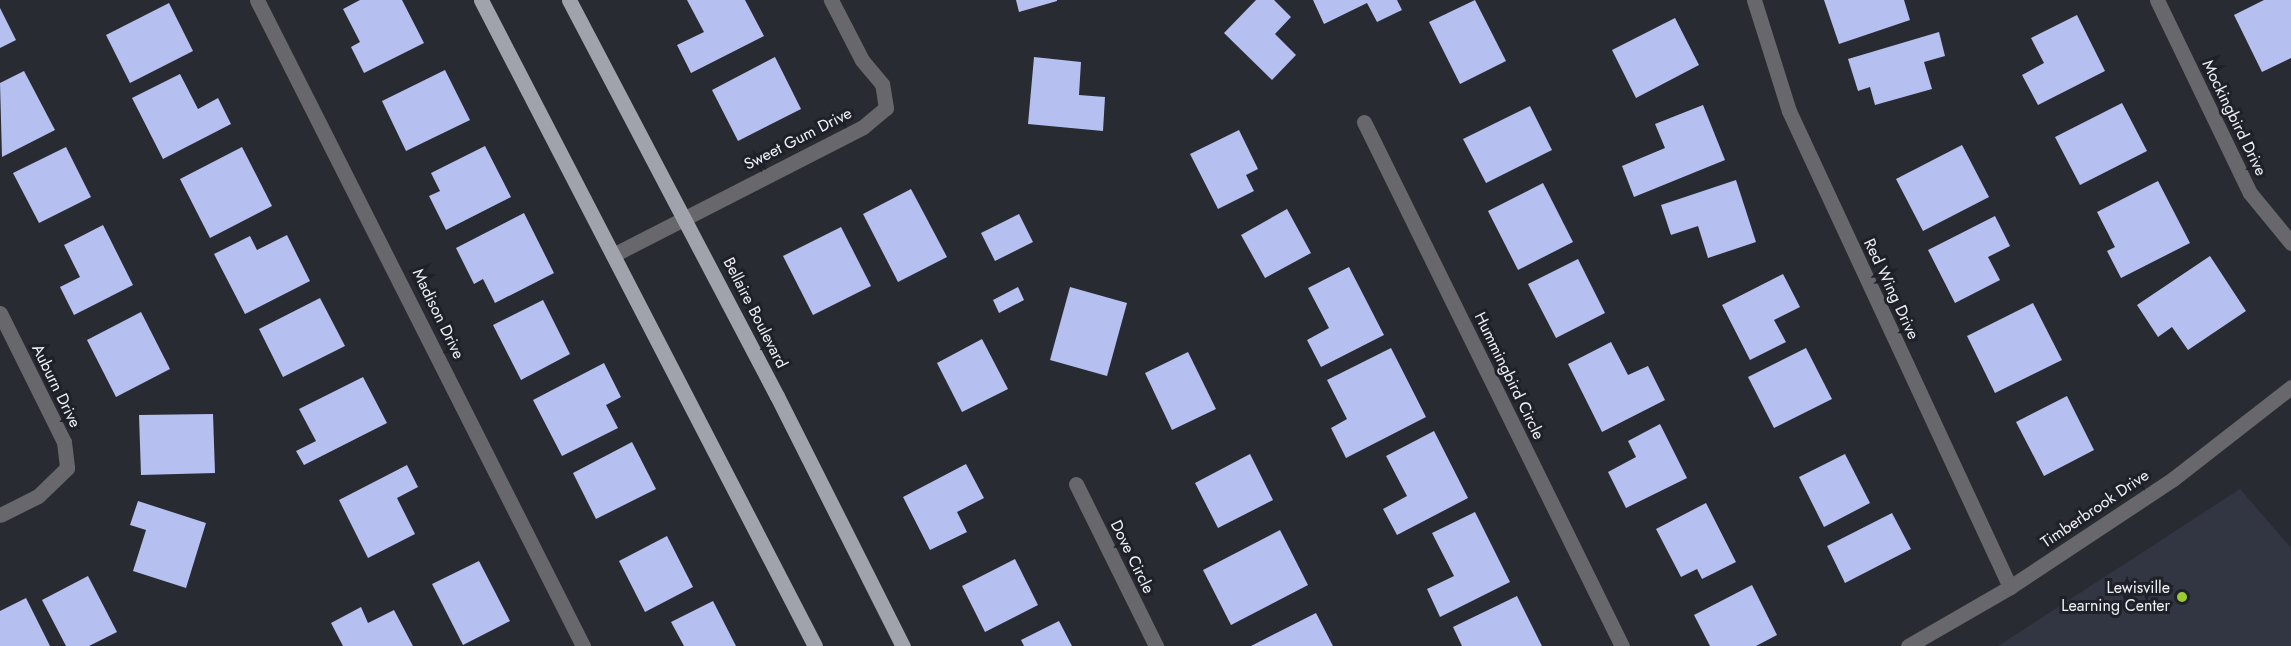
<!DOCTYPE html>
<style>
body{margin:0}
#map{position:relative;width:2291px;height:646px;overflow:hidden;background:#292b33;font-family:Jost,sans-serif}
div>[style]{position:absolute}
.built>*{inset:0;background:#323542}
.building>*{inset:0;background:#b5bff0}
.minor>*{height:15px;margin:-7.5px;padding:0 7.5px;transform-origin:7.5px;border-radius:7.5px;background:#67676c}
.major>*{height:15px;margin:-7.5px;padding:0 7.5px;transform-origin:7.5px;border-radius:7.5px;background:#a1a3ac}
.dots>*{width:16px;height:16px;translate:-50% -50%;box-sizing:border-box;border:3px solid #1f2129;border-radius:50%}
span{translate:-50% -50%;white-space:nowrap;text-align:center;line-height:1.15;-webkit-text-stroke:6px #1f2129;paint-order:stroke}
.street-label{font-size:16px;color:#f0f1f6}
.poi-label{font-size:16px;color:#f0f1f6}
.right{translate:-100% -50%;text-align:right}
</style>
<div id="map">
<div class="built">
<div style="clip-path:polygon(2240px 489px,2291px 548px,2291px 646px,1998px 646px)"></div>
</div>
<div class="building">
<div style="clip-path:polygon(360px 0,402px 0,424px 43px,364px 73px,351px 47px,360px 42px,343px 9px)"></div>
<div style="clip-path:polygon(687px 0,745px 0,764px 36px,691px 73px,677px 45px,704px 32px)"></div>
<div style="clip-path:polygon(1016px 0,1057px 0,1057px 1px,1019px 12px)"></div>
<div style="clip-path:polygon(1256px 0,1274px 0,1291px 17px,1275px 34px,1296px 55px,1272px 80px,1224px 33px)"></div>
<div style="clip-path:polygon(1313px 0,1397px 0,1402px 10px,1377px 22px,1367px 3px,1324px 24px)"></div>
<div style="clip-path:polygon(1475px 0,1506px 61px,1460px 84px,1429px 22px)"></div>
<div style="clip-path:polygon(1824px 0,1904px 0,1910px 20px,1839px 44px)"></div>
<div style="clip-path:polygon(2264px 0,2291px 0,2291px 58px,2262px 72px,2234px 15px)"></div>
<div style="clip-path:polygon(169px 3px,193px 51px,130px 83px,106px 35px)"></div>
<div style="clip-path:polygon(0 8px,16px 40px,0 48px)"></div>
<div style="clip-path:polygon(2077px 15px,2105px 71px,2038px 105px,2022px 75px,2044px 63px,2031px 38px)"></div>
<div style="clip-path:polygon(1675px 18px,1699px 65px,1636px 98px,1612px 50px)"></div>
<div style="clip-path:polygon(1939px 32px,1945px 56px,1924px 62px,1932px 89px,1875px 105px,1870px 87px,1858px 91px,1848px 59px)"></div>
<div style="clip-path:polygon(775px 57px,801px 109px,738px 141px,712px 90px)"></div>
<div style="clip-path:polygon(1034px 57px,1081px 62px,1079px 95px,1105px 97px,1103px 131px,1028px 124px)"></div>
<div style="clip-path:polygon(445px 70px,470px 120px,406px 151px,382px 101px)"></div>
<div style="clip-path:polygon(24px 71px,55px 130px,2px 157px,0 83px)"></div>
<div style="clip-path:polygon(180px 74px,198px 109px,218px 98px,231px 124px,163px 159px,132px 98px)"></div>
<div style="clip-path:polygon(2122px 103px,2147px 151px,2080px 185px,2055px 137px)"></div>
<div style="clip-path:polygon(1703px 105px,1725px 160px,1634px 197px,1622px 166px,1665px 148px,1655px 124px)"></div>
<div style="clip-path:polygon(1530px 106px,1552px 150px,1486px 183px,1463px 139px)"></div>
<div style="clip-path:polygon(1239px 130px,1258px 169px,1246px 175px,1254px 191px,1218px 209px,1190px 154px)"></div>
<div style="clip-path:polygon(1962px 145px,1989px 197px,1923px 231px,1896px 179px)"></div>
<div style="clip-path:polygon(485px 146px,511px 197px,446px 230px,429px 196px,440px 191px,431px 173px)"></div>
<div style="clip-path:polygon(66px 147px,91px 197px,39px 223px,13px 173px)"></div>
<div style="clip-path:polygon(242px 147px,272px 206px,210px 238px,180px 179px)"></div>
<div style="clip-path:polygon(1736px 180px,1756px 242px,1708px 258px,1698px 226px,1671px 235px,1661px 205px)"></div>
<div style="clip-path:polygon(2158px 181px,2190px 243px,2121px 278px,2107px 251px,2115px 247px,2097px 212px)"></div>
<div style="clip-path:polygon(1543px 183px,1573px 242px,1518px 270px,1488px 211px)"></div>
<div style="clip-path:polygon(911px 189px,947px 257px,898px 282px,863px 214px)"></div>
<div style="clip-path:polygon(1287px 209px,1311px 253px,1265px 278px,1241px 235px)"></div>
<div style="clip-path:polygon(524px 213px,554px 273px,495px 303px,483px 279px,474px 284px,456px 248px)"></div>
<div style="clip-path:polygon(1019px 214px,1033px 242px,995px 261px,981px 233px)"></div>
<div style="clip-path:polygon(1995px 216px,2010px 246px,1988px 257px,2000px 280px,1955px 303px,1928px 250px)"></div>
<div style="clip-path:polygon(103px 225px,133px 285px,74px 315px,60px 287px,80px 277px,64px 245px)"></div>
<div style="clip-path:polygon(841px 227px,871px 286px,813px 315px,783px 256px)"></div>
<div style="clip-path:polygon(287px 235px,310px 281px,245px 314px,214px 254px,250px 236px,257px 250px)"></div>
<div style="clip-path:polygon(2210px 256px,2246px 311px,2188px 350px,2172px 327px,2158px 337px,2137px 305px)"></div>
<div style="clip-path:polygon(1578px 259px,1605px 313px,1556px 338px,1528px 284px)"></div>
<div style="clip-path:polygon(1349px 267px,1384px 335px,1321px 367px,1307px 340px,1329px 328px,1308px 288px)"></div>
<div style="clip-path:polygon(1783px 274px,1800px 307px,1774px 320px,1786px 342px,1750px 360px,1722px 305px)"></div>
<div style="clip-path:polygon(1018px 287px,1024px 300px,999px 313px,993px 300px)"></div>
<div style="clip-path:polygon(1070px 287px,1127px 303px,1107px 376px,1050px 360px)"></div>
<div style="clip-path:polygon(320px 298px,345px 346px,283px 377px,259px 329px)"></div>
<div style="clip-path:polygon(543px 300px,570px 354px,521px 380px,493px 325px)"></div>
<div style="clip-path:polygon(2033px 303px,2062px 360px,1995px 393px,1967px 336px)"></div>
<div style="clip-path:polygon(141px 312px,170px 369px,116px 397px,87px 340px)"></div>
<div style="clip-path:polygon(982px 339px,1008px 389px,962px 412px,937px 363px)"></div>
<div style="clip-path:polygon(1611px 342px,1628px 375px,1648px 366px,1665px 400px,1602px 432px,1568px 364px)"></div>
<div style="clip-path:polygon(1391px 348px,1426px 417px,1346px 458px,1331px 428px,1347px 419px,1327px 380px)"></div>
<div style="clip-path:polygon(1806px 348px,1832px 399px,1774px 428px,1748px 377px)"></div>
<div style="clip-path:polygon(1188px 352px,1216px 409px,1172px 430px,1145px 373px)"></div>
<div style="clip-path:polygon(604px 363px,621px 397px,606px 405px,618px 428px,562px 456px,533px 400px)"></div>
<div style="clip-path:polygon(363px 377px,387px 423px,304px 465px,296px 451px,316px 441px,299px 409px)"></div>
<div style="clip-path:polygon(2067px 396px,2094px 450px,2044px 476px,2016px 422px)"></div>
<div style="clip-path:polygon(213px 414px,215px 473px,141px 475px,139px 415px)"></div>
<div style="clip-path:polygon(1660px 424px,1687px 478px,1626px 508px,1608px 472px,1636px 457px,1628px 441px)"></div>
<div style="clip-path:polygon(1434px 431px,1468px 498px,1397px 535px,1383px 509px,1407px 496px,1386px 456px)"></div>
<div style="clip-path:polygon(632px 442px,656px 489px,596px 519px,573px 473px)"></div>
<div style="clip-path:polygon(1250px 454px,1273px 500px,1218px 528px,1195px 483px)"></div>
<div style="clip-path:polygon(1845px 454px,1870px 503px,1824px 527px,1799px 477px)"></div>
<div style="clip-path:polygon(966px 464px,984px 498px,957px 512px,967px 532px,930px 550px,903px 497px)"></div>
<div style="clip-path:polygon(407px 465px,418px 487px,397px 498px,415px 534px,368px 558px,339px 500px)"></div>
<div style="clip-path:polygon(138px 501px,206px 523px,186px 588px,133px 571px,146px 530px,130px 525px)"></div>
<div style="clip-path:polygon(1706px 503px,1736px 562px,1702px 579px,1697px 569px,1681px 577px,1656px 529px)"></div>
<div style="clip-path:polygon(1475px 512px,1510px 582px,1440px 617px,1427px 589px,1454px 576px,1432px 533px)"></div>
<div style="clip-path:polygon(1892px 513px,1911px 549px,1845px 583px,1827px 546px)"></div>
<div style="clip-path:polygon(1280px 530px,1308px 585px,1231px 625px,1203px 570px)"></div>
<div style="clip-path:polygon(667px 536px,693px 587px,645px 612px,619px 561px)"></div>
<div style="clip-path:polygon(1015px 559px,1038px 605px,985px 632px,962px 586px)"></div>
<div style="clip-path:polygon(479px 561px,510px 621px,463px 645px,432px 584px)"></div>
<div style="clip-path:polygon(88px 576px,117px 632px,89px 646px,66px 646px,42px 600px)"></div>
<div style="clip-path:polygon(1752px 585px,1777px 635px,1756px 646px,1710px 646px,1694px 615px)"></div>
<div style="clip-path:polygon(1517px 596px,1542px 646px,1462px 646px,1453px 627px)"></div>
<div style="clip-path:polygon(26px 598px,50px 646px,0 646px,0 611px)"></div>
<div style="clip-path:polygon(713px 601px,736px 646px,684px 646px,671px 622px)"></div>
<div style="clip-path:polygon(361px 607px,368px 623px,394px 610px,413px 646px,343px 646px,331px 623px)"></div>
<div style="clip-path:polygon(1316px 613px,1333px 646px,1251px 646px)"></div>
<div style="clip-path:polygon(1059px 621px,1072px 646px,1024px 646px,1021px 640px)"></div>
</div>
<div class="minor">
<div style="left:257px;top:0;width:724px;rotate:63.22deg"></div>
<div style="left:1754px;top:0;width:116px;rotate:72.5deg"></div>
<div style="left:1789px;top:111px;width:525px;rotate:65.1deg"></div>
<div style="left:2157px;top:0;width:214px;rotate:64.3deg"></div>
<div style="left:2250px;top:193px;width:65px;rotate:50.6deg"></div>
<div style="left:1364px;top:122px;width:584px;rotate:63.79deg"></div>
<div style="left:613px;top:255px;width:281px;rotate:-27.1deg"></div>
<div style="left:863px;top:127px;width:30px;rotate:-40deg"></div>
<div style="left:886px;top:108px;width:24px;rotate:-99deg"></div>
<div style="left:882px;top:84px;width:31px;rotate:-130deg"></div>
<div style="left:862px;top:60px;width:68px;rotate:-117.3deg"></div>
<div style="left:0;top:313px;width:144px;rotate:63.6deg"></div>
<div style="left:64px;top:442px;width:26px;rotate:83deg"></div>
<div style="left:67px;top:468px;width:40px;rotate:136deg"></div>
<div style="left:38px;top:496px;width:42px;rotate:153.4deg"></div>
<div style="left:1076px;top:484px;width:181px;rotate:63.7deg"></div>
<div style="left:1908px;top:646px;width:118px;rotate:-30deg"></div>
<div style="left:2010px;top:587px;width:196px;rotate:-33.5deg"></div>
<div style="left:2173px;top:479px;width:150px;rotate:-37.9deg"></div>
</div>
<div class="major">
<div style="left:481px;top:0;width:727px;rotate:62.66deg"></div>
<div style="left:569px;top:0;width:447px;rotate:62.3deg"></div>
<div style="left:777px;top:396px;width:280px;rotate:63.3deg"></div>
</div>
<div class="dots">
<div style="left:2182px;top:597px;background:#9cca32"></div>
</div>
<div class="street-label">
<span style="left:2234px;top:118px;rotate:64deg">Mockingbird Drive</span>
<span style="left:798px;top:139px;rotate:-27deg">Sweet Gum Drive</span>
<span style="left:1891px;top:289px;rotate:65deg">Red Wing Drive</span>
<span style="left:755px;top:313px;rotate:63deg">Bellaire Boulevard</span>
<span style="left:438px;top:314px;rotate:64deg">Madison Drive</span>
<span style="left:1509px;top:376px;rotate:64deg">Hummingbird Circle</span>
<span style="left:56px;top:386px;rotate:64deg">Auburn Drive</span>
<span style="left:2095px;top:509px;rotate:-34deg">Timberbrook Drive</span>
<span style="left:1132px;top:557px;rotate:64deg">Dove Circle</span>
</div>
<div class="poi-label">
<span class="right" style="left:2170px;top:597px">Lewisville<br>Learning Center</span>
</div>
</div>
